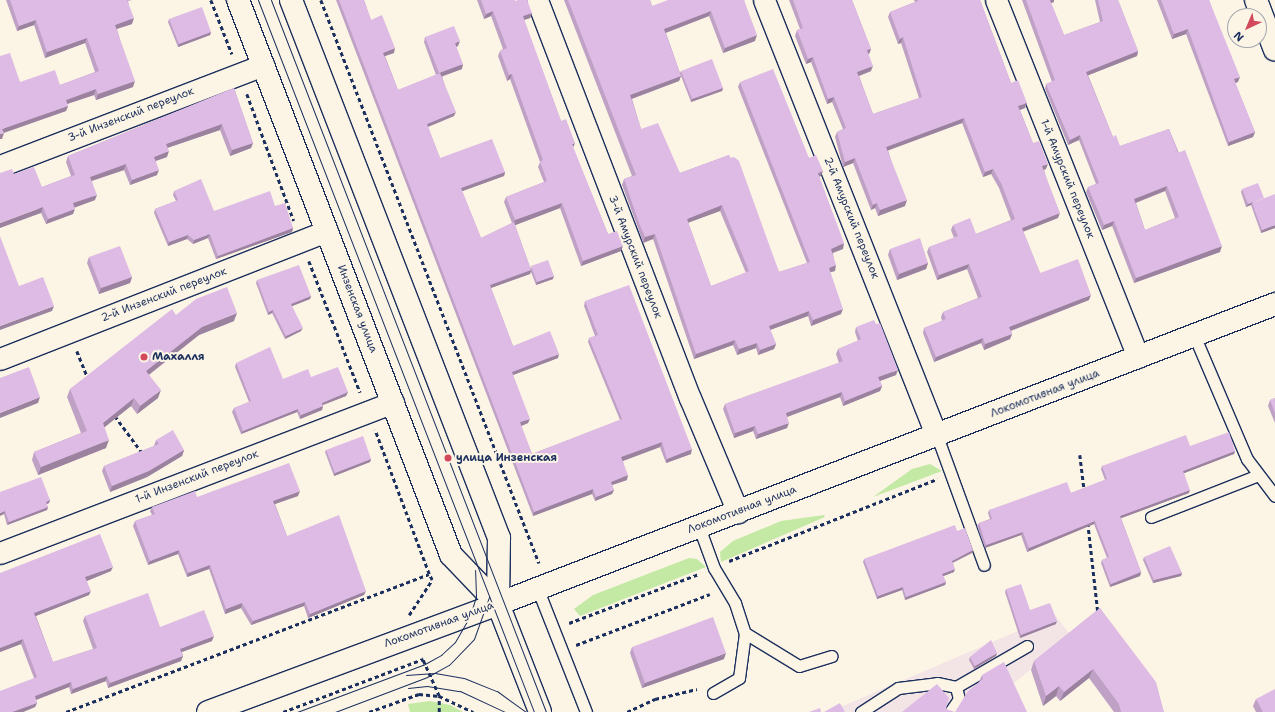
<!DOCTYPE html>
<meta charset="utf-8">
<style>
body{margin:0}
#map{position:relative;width:1275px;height:712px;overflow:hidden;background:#fcf5e5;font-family:"Shantell Sans",sans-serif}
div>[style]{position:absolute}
.built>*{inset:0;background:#f3e4e5}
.green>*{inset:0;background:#c3e9a4}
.path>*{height:2.5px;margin-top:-1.25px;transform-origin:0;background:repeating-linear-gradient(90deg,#1b2f5e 0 4px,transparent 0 7px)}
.roads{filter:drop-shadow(1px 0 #1b2f5e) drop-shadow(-1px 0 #1b2f5e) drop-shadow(0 1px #1b2f5e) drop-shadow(0 -1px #1b2f5e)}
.lane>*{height:11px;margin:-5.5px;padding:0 5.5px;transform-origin:5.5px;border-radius:5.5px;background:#fcf5e5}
.street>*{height:21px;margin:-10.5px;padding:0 10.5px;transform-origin:10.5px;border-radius:10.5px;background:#fcf5e5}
.secondary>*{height:22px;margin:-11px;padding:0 11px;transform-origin:11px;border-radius:11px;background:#fcf5e5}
.primary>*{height:22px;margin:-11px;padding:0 11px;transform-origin:11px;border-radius:11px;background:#fcf5e5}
.tram>*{height:1px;margin:-0.5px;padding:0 0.5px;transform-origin:0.5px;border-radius:0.5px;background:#1b2f5e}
.wall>*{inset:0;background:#bfa1c5}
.shaded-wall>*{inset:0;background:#9b83a0}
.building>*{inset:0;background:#debbe5}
.dots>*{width:11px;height:11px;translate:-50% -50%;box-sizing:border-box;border:2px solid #fcf5e5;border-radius:50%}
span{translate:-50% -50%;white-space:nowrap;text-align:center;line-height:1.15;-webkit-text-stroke:4px #fcf5e5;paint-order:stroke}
.street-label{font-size:11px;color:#1b2f5e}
.poi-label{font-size:11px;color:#1b2f5e;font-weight:700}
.left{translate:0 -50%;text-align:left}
.north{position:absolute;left:1227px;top:8px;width:40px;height:40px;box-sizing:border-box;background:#fcf5e5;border:1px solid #a2a6af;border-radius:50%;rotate:224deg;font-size:11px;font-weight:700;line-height:16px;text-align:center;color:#1b2f5e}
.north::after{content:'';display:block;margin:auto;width:14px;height:18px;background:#d1495b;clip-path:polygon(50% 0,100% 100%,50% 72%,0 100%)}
</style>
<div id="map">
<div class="built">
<div style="clip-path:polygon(1055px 615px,1071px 636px,979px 712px,829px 712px)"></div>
</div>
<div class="green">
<div style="clip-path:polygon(930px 464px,942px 471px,873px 497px,912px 469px)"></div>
<div style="clip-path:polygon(824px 515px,825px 517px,721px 562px,720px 552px,733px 541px,781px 521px)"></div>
<div style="clip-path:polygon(689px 558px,697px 559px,706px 567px,580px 616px,574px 609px,593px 595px)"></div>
<div style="clip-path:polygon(430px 701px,450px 705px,463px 712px,410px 712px,408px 704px)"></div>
</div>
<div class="path">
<div style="left:211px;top:0;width:58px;rotate:68.7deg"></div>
<div style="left:321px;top:0;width:604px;rotate:68.83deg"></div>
<div style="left:247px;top:94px;width:135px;rotate:69.7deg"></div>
<div style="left:309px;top:261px;width:141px;rotate:68.7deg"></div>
<div style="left:77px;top:351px;width:29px;rotate:68deg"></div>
<div style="left:115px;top:416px;width:47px;rotate:53.6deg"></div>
<div style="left:1080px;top:455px;width:35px;rotate:83deg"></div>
<div style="left:1088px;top:523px;width:90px;rotate:83.6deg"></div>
<div style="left:729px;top:561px;width:224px;rotate:-21.5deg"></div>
<div style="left:409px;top:615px;width:42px;rotate:-56.7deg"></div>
<div style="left:432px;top:580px;width:7px;rotate:-117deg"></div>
<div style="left:569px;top:623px;width:139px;rotate:-20.7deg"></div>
<div style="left:576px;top:645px;width:143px;rotate:-20.8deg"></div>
<div style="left:66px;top:712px;width:388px;rotate:-20.8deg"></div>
<div style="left:429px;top:574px;width:154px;rotate:-110.6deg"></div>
<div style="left:283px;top:712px;width:150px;rotate:-20.7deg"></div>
<div style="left:369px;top:712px;width:53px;rotate:-19.8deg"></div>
<div style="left:419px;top:694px;width:20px;rotate:6deg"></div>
<div style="left:439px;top:696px;width:42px;rotate:-114.1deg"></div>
<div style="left:439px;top:712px;width:16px;rotate:-90deg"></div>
<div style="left:439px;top:696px;width:38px;rotate:25deg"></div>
<div style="left:627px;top:712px;width:31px;rotate:-25deg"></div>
<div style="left:655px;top:699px;width:43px;rotate:-13.4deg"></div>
</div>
<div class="roads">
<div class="lane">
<div style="left:1194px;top:335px;width:135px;rotate:66.9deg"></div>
<div style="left:1247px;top:459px;width:46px;rotate:52.9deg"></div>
<div style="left:937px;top:436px;width:137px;rotate:70deg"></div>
<div style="left:1151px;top:517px;width:115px;rotate:-21.4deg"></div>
<div style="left:699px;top:527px;width:44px;rotate:69.9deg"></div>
<div style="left:714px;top:568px;width:41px;rotate:59deg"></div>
<div style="left:735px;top:603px;width:32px;rotate:72deg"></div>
<div style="left:745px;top:633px;width:63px;rotate:31.4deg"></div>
<div style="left:799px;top:666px;width:34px;rotate:-17deg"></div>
<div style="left:538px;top:590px;width:131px;rotate:68.5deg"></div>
<div style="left:956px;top:687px;width:82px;rotate:-30deg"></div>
<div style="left:713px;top:693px;width:30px;rotate:-30deg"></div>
<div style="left:739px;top:678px;width:45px;rotate:-82.4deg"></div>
<div style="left:861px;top:712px;width:44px;rotate:-33deg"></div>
<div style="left:898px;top:688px;width:39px;rotate:-7deg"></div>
<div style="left:937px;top:683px;width:19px;rotate:12deg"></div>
<div style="left:956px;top:687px;width:12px;rotate:76deg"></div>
<div style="left:959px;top:699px;width:16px;rotate:125deg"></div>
</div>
<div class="street">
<div style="left:537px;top:0;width:426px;rotate:69deg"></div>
<div style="left:690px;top:398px;width:124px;rotate:67.2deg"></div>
<div style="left:764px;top:0;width:469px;rotate:68.4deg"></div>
<div style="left:996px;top:0;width:384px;rotate:68.3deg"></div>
<div style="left:0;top:166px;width:282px;rotate:-21deg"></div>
<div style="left:0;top:359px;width:351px;rotate:-21.4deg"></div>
<div style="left:0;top:553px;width:421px;rotate:-21deg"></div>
</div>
<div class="secondary">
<div style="left:1256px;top:0;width:53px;rotate:69.2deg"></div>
<div style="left:498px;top:604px;width:833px;rotate:-21.11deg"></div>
</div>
<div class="primary">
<div style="left:238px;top:0;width:594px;rotate:69deg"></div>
<div style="left:451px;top:555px;width:68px;rotate:46.2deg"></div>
<div style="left:291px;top:0;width:577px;rotate:68.86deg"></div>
<div style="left:499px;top:538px;width:66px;rotate:90.9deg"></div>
<div style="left:498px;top:604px;width:116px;rotate:68.7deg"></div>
<div style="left:208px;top:712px;width:309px;rotate:-20.4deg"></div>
</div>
</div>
<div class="tram">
<div style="left:258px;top:0;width:764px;rotate:68.81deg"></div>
<div style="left:271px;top:0;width:763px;rotate:68.88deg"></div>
<div style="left:406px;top:675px;width:29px;rotate:-4deg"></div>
<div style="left:435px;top:673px;width:29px;rotate:10deg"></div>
<div style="left:464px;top:678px;width:35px;rotate:22deg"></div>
<div style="left:497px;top:691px;width:36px;rotate:36deg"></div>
<div style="left:408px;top:688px;width:19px;rotate:-6deg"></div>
<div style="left:427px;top:686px;width:33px;rotate:9deg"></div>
<div style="left:460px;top:691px;width:50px;rotate:25deg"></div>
<div style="left:297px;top:712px;width:134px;rotate:-20.5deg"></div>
<div style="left:423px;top:665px;width:21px;rotate:-29deg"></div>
<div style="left:441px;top:655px;width:19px;rotate:-43deg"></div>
<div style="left:455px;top:642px;width:30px;rotate:-60deg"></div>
<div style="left:470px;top:616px;width:21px;rotate:-73deg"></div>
<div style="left:476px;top:596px;width:26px;rotate:-92deg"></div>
<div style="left:335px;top:712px;width:98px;rotate:-20.8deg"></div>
<div style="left:427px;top:677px;width:25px;rotate:-29deg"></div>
<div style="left:449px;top:665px;width:36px;rotate:-46deg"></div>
<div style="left:474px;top:639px;width:45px;rotate:-70.3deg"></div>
</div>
<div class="wall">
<div style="clip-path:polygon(6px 0,132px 0,128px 1px,132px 24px,117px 29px,133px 87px,96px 100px,94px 95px,67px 104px,68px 106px,66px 111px,4px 133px,2px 139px,20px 82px,60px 85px,95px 72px,85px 43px,45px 58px,34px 25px,17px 31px)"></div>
<div style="clip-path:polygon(336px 0,364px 0,371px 20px,394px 53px,385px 56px,398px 90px,436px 75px,424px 42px,425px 37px,458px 46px,456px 47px,462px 69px,442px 76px,454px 116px,428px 127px,440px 158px,505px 172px,504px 176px,462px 191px,481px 238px,512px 223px,504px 202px,506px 197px,544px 182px,538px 167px,540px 162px,510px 79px,507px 81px,498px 56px,500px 51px,503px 49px,491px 16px,484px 19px,477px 0,515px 0,515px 1px,532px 13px,530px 18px,524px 20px,561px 121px,573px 148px,608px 234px,621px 251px,581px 266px,560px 208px,515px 225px,530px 267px,553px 279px,536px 285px,531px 272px,530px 274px,491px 288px,513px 346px,558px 358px,513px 375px,528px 423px,521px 426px,532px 454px,620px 420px,588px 342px,589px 338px,595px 336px,584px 306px,585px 301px,691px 454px,666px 463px,660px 447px,623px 461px,627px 480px,612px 485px,614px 490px,612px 494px,595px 501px,592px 494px,533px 516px)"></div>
<div style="clip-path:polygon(evenodd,564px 0,650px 0,652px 6px,744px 0,755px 41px,723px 53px,709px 16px,666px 33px,680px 73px,681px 71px,723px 88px,722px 91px,691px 102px,681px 76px,679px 81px,632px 99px,641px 129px,680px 173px,729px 155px,779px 272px,807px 263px,738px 87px,740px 82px,809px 158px,821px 176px,819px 176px,843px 249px,833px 253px,835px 271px,830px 272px,841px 314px,811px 326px,808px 316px,770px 330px,776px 344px,774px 349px,758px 355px,756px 348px,737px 355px,733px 345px,694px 359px,653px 239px,643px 243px,638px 228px,622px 185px,624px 179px,632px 176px,564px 0,720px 211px,746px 273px,711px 286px,688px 222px,720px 211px)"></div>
<div style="clip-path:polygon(789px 0,852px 0,871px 49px,869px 54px,868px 54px,871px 71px,859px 76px,873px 114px,919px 98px,901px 43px,898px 44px,888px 17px,890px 12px,915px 2px,914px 0,980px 0,1011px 83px,1025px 108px,1020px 110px,1033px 143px,1046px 169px,1044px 170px,1058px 218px,1023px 231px,1040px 273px,1089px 300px,1011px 331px,1012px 334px,1010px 339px,984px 350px,981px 343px,934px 362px,923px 333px,924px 328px,942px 321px,941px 317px,943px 312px,978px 298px,967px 269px,937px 280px,927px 252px,929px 247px,954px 238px,951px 230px,953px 225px,976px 234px,1011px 220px,999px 188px,991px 174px,983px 177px,962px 123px,888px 150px,905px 206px,878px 216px,875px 208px,871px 210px,853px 163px,843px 167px,835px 137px,837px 132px,843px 129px,832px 102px,827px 104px,811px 62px,806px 64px,795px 36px,797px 30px,800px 29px)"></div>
<div style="clip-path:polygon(evenodd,1022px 0,1054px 0,1054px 2px,1051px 3px,1064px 35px,1100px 22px,1095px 0,1118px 0,1138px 51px,1137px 56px,1088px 75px,1113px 137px,1120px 146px,1169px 129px,1220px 252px,1134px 283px,1112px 226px,1102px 230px,1086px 192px,1088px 187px,1096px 184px,1079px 140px,1068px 145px,1045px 89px,1046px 84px,1052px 82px,1022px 0,1165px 191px,1175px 218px,1145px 230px,1136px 203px,1165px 191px)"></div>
<div style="clip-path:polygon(1157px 0,1209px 0,1238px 82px,1235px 83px,1255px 132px,1253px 137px,1228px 146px,1186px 34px,1172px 39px)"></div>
<div style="clip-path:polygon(169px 19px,211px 32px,210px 35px,178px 47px,168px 22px)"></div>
<div style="clip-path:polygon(234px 88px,253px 143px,251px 148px,230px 156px,220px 130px,167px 148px,167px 157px,156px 161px,157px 175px,130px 185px,124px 170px,92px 181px,95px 200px,74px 207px,73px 214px,46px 224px,41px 213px,14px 174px,42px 187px,71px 176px,66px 162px,68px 156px)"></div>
<div style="clip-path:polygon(1242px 189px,1275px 228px,1261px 233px,1251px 205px,1246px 207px,1241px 192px)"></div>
<div style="clip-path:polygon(174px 191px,214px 211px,275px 206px,293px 228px,292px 232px,216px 259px,208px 238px,193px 244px,187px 239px,168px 246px,154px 213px,155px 209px,176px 201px,173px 195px)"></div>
<div style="clip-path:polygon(890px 249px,928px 263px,926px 269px,897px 280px,888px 255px)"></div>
<div style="clip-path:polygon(89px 257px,132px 277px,130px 283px,99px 294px,87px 263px)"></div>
<div style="clip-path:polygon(257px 280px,311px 296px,310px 299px,292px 306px,301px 331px,285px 339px,272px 313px,268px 315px,256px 283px)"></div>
<div style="clip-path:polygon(176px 315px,234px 321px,199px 335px,149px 375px,158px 398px,137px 414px,131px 406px,104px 427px,106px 448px,38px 475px,32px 460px,34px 452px,81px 433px,67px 397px,70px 389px)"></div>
<div style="clip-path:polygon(856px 327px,896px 375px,880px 381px,882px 386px,880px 391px,843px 406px,840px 397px,787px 417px,787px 428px,756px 439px,753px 431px,734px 438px,723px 409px,725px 404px,839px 363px,836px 354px,838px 349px,858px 341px,855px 332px)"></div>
<div style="clip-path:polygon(236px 363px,283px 379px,311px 377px,348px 392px,346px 396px,323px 405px,322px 410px,300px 419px,297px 412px,241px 434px,232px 412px,234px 408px,249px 402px,235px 367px)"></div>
<div style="clip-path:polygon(1275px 398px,1275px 423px,1268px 406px,1270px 400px)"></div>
<div style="clip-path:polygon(156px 440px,184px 450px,182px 456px,147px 477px,110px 492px,102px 471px,104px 466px,154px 446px)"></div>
<div style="clip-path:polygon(1190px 446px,1235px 451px,1234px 454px,1184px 473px,1189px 493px,1121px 518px,1141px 572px,1140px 576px,1110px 587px,1101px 563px,1102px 560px,1107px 558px,1094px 524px,1027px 552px,1021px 535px,985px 548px,977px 526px,979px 523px,990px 519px,988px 513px,989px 510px,1071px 493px,1105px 480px,1101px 469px,1102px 466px)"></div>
<div style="clip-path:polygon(326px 450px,371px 459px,370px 462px,334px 476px,325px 452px)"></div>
<div style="clip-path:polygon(0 492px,50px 500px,49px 503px,46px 504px,48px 507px,47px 510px,7px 525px,4px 514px)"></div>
<div style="clip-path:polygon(298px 496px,275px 504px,287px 536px,364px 595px,308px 618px,304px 606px,251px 625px,241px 608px,225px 614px,209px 569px,187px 577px,178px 554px,148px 565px,133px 526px,135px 521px,152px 515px,150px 511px,152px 507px,197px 497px)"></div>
<div style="clip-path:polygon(957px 531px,973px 550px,972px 553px,953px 563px,954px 572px,943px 576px,946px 582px,945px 585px,905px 600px,902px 590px,877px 599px,863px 562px,864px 559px)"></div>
<div style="clip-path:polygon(1144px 557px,1182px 573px,1181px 576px,1153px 583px,1143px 560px)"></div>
<div style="clip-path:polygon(111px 571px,87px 581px,89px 595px,36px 616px,53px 662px,93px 649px,83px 621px,85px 616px,160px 627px,212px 641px,182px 652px,183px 656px,181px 661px,108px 688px,106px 681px,71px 694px,69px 687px,36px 700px,37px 703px,35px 707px,23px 712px,0 712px,34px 678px,21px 644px,0 652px,0 573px)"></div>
<div style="clip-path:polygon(1006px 589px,1030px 610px,1056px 624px,1020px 638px,1005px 592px)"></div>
<div style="clip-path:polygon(1100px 608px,1164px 712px,1114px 712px,1089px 678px,1060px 701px,1056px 696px,1043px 706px,1031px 670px,1034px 661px)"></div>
<div style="clip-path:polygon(632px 647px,724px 659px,642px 688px,630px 653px)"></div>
<div style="clip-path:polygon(996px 656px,974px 669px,969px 660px,970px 657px)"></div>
<div style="clip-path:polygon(982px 675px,1027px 712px,979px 682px)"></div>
<div style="clip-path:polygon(1256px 699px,1275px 712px,1256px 712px,1253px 706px)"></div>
</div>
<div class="shaded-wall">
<div style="clip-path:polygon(1049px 0,1054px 0,1054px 2px,1048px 4px)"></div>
<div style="clip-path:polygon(493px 11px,491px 16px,484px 19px,486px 14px)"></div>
<div style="clip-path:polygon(711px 11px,709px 16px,662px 34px,664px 29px)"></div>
<div style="clip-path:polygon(532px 13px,530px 18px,521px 21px,523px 16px)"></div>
<div style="clip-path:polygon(134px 18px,132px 24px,113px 30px,115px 25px)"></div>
<div style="clip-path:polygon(36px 20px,34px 25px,17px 31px,19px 26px)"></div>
<div style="clip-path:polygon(1188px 29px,1186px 34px,1172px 39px,1174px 34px)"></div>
<div style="clip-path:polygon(211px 32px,210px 35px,178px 47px,179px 44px)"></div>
<div style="clip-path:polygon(757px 35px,755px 41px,723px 53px,725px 48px)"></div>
<div style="clip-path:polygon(903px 37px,901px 43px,898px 44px,900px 39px)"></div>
<div style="clip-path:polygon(87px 38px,85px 43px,45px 58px,47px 52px)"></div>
<div style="clip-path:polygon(460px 41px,458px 46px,453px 48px,455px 43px)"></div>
<div style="clip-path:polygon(395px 48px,394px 53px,382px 57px,383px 53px)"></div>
<div style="clip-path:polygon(871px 49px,869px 54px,865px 56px,867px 50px)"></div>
<div style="clip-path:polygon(1138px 51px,1137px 56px,1084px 77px,1086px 72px)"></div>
<div style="clip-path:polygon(813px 57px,811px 62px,806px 64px,808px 59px)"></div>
<div style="clip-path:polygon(463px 64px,462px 69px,438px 78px,439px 73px)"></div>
<div style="clip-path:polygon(873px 66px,871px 71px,856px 77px,857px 72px)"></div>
<div style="clip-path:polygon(512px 74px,510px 79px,507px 81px,509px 75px)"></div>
<div style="clip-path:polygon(681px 76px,679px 81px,628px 100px,630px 95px)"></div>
<div style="clip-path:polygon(1240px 77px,1238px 82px,1232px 84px,1234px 79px)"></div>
<div style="clip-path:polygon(135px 81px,133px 87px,96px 100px,98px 94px)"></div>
<div style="clip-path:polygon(723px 88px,722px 91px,691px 102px,692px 99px)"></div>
<div style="clip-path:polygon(96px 89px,94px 95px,64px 105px,66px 100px)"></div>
<div style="clip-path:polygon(834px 97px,832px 102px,827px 104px,828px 99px)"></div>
<div style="clip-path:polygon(1027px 103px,1025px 108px,1017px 111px,1018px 106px)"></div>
<div style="clip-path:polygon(68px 106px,66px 111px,0 134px,2px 129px)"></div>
<div style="clip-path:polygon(456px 112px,454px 116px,425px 128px,427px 124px)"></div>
<div style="clip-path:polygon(964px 118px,962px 123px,884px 152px,886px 147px)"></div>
<div style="clip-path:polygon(222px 124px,220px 130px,164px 149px,166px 144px)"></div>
<div style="clip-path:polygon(1255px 132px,1253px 137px,1228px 146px,1229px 142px)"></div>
<div style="clip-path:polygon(4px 133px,2px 139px,0 139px,0 134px)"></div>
<div style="clip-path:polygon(1080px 135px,1079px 140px,1068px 145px,1070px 140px)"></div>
<div style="clip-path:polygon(253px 143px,251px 148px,230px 156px,232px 150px)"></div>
<div style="clip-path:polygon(575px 143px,573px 148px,572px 144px)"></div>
<div style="clip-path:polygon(169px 151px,167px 157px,152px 162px,154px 157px)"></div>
<div style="clip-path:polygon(855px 158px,853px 163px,843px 167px,845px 162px)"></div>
<div style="clip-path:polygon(126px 164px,124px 170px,88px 182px,90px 177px)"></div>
<div style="clip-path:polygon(1048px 164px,1046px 169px,1040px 171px,1042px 166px)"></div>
<div style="clip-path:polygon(993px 169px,991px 174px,983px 177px,985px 172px)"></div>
<div style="clip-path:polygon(159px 170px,157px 175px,130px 185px,132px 180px)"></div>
<div style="clip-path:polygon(823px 171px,821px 176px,816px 178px,818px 173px)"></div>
<div style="clip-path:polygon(505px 172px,504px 176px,460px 192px,461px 188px)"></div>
<div style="clip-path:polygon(1167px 186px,1165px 191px,1132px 204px,1134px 199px)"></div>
<div style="clip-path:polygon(97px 195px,95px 200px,71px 209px,73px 203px)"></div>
<div style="clip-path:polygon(1264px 198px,1252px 203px,1251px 205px,1246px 207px,1248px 204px)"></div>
<div style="clip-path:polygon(907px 200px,905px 206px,878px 216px,880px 210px)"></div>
<div style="clip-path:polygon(562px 203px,560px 208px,513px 226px,515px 220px)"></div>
<div style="clip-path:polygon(877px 203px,875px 208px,871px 210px,873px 205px)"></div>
<div style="clip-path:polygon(722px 205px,720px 211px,685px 224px,687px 219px)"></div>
<div style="clip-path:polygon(43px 207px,41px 213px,0 228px,0 223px)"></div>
<div style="clip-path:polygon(75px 209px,73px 214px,46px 224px,48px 219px)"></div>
<div style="clip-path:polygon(1060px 213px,1058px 218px,1020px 233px,1022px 228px)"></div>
<div style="clip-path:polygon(1114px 221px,1112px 226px,1102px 230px,1104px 225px)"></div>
<div style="clip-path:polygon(1275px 225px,1275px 228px,1261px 233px,1262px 230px)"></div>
<div style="clip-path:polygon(293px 228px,292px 232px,216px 259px,218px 256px)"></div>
<div style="clip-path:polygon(210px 234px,208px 238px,193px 244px,194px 240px)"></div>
<div style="clip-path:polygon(655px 234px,653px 239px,643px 243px,645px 237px)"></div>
<div style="clip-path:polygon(188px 235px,187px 239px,168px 246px,169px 242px)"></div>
<div style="clip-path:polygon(844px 243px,843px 249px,829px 254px,831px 249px)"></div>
<div style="clip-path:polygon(623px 246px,621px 251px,581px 266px,583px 261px)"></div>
<div style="clip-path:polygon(1222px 246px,1220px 252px,1134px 283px,1136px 278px)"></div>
<div style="clip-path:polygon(928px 263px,926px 269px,897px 280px,899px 274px)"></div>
<div style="clip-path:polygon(969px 264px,967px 269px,937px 280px,939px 275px)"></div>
<div style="clip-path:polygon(836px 265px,835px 271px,827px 273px,829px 268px)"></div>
<div style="clip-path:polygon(531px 270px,530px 274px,488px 289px,490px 285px)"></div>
<div style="clip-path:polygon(554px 276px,553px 279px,536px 285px,537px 282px)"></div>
<div style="clip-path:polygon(132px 277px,130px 283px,99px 294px,101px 288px)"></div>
<div style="clip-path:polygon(1091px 295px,1089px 300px,1007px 332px,1009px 327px)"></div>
<div style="clip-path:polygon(311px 296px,310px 299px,290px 307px,291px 304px)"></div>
<div style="clip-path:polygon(54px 306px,52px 311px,0 330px,0 326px)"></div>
<div style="clip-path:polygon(843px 309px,841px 314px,811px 326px,813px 320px)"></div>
<div style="clip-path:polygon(273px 310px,272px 313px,268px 315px,269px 312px)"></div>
<div style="clip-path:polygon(809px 311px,808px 316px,767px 331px,769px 326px)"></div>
<div style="clip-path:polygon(237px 313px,234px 321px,199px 335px,143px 379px,146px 371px,202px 327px)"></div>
<div style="clip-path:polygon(303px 328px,301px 331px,285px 339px,286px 336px)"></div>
<div style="clip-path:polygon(1012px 334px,1010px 339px,984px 350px,985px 344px)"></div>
<div style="clip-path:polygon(983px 338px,981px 343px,934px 362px,936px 357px)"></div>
<div style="clip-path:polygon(735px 340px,733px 345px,694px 359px,696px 354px)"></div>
<div style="clip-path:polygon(757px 343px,756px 348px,737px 355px,739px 349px)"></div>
<div style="clip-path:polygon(776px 344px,774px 349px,758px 355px,760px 350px)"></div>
<div style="clip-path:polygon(559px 354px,558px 358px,510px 376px,512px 372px)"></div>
<div style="clip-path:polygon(898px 370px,896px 375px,877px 382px,878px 377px)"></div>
<div style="clip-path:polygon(882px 386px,880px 391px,843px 406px,845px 401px)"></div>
<div style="clip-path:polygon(161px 390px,158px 398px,137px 414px,140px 406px)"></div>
<div style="clip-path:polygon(348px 392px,346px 396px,320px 406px,322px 403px)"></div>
<div style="clip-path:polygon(842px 392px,840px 397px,784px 418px,786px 413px)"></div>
<div style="clip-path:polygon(40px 397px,38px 403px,0 418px,0 413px)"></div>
<div style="clip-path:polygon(134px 398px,131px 406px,100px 431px,103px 423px)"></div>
<div style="clip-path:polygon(323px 406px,322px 410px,300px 419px,301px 415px)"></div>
<div style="clip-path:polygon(298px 409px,297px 412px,241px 434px,243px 431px)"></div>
<div style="clip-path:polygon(530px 419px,528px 423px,519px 427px,520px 422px)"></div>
<div style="clip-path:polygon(789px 423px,787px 428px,756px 439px,758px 434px)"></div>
<div style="clip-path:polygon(755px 426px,753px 431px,734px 438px,735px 433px)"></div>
<div style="clip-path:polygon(109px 440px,106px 448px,38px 475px,41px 467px)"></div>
<div style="clip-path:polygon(662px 442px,660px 447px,620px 462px,621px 457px)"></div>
<div style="clip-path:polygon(692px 449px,691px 454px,666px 463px,667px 459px)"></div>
<div style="clip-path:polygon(184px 450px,182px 456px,147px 477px,110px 492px,112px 486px)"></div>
<div style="clip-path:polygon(1235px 451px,1234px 454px,1182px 474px,1183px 471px)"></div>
<div style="clip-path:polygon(371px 459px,370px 462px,334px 476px,335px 473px)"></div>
<div style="clip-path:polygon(628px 475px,627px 480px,609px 486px,611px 482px)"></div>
<div style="clip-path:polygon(593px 489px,592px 494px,533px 516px,534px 512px)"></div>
<div style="clip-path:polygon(614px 490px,612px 494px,595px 501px,596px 497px)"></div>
<div style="clip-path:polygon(1190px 490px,1189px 493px,1119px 519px,1120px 516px)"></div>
<div style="clip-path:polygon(300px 491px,298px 496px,272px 505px,273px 501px)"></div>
<div style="clip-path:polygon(50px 500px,49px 503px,45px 505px,46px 502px)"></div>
<div style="clip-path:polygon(48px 507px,47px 510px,7px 525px,9px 522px)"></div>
<div style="clip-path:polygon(5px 511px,4px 514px,0 516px,0 513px)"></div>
<div style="clip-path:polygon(1095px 521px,1094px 524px,1027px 552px,1029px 548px)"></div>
<div style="clip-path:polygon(1023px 532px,1021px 535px,985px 548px,986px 545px)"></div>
<div style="clip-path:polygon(179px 550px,178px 554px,148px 565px,150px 561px)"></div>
<div style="clip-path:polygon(973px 550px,972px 553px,951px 563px,952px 561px)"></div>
<div style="clip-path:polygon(210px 565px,209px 569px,187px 577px,188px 573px)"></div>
<div style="clip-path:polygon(113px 567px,111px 571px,84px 582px,85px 577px)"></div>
<div style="clip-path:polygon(955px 569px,954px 572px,941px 577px,942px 574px)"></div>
<div style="clip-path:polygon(1141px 572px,1140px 576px,1110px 587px,1111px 584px)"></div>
<div style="clip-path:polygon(1182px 573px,1181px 576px,1153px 583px,1154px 580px)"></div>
<div style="clip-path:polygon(946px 582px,945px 585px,905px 600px,906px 597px)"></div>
<div style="clip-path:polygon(903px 587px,902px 590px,877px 599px,878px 596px)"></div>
<div style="clip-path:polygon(91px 591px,89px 595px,33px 617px,34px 613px)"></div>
<div style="clip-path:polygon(366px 591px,364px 595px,308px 618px,310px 614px)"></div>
<div style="clip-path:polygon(305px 602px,304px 606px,251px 625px,253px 621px)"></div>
<div style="clip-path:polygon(242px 603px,241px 608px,225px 614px,226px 609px)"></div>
<div style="clip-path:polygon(1057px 621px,1056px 624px,1020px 638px,1021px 635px)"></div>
<div style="clip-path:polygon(214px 636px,212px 641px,179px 653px,180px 649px)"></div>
<div style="clip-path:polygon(23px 639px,21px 644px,0 652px,0 648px)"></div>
<div style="clip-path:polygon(726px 653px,724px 659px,642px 688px,645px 683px)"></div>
<div style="clip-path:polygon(997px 653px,996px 656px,974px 669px,975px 666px)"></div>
<div style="clip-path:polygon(183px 656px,181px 661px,108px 688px,110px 683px)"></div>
<div style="clip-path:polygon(1093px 669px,1089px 678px,1060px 701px,1064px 692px)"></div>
<div style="clip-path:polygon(107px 676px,106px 681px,71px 694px,73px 689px)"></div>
<div style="clip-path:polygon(71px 682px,69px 687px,33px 701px,35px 696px)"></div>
<div style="clip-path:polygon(1059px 686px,1056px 696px,1043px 706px,1046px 696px)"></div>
<div style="clip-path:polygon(37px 703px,35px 707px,23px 712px,12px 712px)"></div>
</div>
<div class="building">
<div style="clip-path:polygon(10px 0,127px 0,134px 18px,115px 25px,135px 81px,98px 94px,96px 89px,66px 100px,68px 106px,2px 129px,4px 133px,0 134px,0 56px,10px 53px,20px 82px,55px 70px,60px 85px,99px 71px,87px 38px,47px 52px,36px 20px,19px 26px)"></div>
<div style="clip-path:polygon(339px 0,364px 0,371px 20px,382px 15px,395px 48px,383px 53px,398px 90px,440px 73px,456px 112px,427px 124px,440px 158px,492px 139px,505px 172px,461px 188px,481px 238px,514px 222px,531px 270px,490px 285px,513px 346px,550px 331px,559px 354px,512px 372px,530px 419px,520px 422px,532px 454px,622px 419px,589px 338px,598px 335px,585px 301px,629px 285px,692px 449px,667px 459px,662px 442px,621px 457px,628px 475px,611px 482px,614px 490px,596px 497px,593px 489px,534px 512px)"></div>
<div style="clip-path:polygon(481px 0,515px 0,515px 1px,518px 0,527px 0,532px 13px,523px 16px,561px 121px,566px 119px,575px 143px,572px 144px,608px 234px,617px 231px,623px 246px,583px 261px,562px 203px,515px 220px,506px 197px,547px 181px,540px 162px,543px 160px,512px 74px,509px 75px,500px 51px,507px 48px,493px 11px,486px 14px)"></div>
<div style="clip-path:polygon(evenodd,568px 0,650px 0,652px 6px,668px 0,744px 0,757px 35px,725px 48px,711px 11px,664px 29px,681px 76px,630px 95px,641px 129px,658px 123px,680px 173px,729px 155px,730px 158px,734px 157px,739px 161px,779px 272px,810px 262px,740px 82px,773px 69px,809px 158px,816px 155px,823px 171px,818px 173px,844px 243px,831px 249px,836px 265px,829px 268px,843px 309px,813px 320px,809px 311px,769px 326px,776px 344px,760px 350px,757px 343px,739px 349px,735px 340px,696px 354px,655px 234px,645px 237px,639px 223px,624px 179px,636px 175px,568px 0,722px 205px,749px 271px,711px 286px,687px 219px,722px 205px)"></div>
<div style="clip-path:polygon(793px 0,852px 0,871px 49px,867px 50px,873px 66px,857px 72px,873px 114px,922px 97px,903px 37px,900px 39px,890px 12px,918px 1px,918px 0,980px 0,1011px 83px,1018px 80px,1027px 103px,1018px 106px,1033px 143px,1039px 141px,1048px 164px,1042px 166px,1060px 213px,1022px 228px,1040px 273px,1078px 259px,1091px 295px,1009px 327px,1012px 334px,985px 344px,983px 338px,936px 357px,924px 328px,946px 319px,943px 312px,982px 297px,969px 264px,939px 275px,929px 247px,958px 236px,953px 225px,970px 218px,976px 234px,1015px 219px,1001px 183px,993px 169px,985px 172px,964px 118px,886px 147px,907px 200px,880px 210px,877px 203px,873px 205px,855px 158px,845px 162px,837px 132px,846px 128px,834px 97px,828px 99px,813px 57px,808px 59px,797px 30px,803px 28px)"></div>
<div style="clip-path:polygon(evenodd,1026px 0,1050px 0,1064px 35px,1103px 21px,1098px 0,1118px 0,1138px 51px,1086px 72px,1113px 137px,1116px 135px,1120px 146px,1169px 129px,1178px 153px,1185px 150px,1222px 246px,1136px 278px,1114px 221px,1104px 225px,1088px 187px,1099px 183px,1080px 135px,1070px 140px,1046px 84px,1055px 80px,1026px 0,1167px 186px,1179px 217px,1145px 230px,1134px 199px,1167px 186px)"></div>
<div style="clip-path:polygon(1161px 0,1209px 0,1240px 77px,1234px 79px,1255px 132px,1229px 142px,1188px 29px,1174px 34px)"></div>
<div style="clip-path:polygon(202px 7px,211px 32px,179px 44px,169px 19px)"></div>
<div style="clip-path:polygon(454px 26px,460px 41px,455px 43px,463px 64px,439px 73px,425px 37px)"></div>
<div style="clip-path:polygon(712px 59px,723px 88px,692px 99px,681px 71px)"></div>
<div style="clip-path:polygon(234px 88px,253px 143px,232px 150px,222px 124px,166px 144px,169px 151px,154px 157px,159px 170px,132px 180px,126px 164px,90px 177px,97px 195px,73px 203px,75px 209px,48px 219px,43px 207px,0 223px,0 173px,12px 169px,14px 174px,34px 167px,42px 187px,75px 175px,68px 156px)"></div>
<div style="clip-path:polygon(201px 179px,214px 211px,270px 191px,275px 206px,285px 203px,293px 228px,218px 256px,210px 234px,194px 240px,188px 235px,169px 242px,155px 209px,178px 200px,174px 191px)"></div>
<div style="clip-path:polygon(1258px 183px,1264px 198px,1248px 204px,1242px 189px)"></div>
<div style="clip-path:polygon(1275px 194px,1275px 225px,1262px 230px,1252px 203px)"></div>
<div style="clip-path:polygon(0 236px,19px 286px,43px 277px,54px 306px,0 326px)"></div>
<div style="clip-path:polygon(920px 238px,928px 263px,899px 274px,890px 249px)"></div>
<div style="clip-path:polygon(120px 246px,132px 277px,101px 288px,89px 257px)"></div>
<div style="clip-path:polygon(548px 260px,554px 276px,537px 282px,531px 266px)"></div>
<div style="clip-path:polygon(299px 265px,311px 296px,291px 304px,303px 328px,286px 336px,273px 310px,269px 312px,257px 280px)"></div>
<div style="clip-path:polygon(227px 287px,237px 313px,202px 327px,146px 371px,161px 390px,140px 406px,134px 398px,103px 423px,109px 440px,41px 467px,34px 452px,87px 431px,70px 389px,172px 309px,176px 315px,196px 299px)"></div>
<div style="clip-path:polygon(874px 320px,876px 324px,880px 323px,898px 370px,878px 377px,882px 386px,845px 401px,842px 392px,786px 413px,789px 423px,758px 434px,755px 426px,735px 433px,725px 404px,843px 361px,838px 349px,861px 339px,856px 327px)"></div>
<div style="clip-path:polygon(270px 347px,283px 379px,308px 369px,311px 377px,338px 367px,348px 392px,322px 403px,323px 406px,301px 415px,298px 409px,243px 431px,234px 408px,251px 401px,236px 363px)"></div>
<div style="clip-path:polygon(29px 367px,40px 397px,0 413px,0 378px)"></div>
<div style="clip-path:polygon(1275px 398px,1275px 413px,1270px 400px)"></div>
<div style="clip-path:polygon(173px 430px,184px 450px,149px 471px,112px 486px,104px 466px,159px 444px,156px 440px)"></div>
<div style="clip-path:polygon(1229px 432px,1235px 451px,1183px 471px,1190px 490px,1120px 516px,1141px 572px,1111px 584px,1102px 560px,1109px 557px,1095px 521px,1029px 548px,1023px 532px,986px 545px,979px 523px,992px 519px,989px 510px,1067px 482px,1071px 493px,1107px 479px,1102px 466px,1186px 435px,1190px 446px)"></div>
<div style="clip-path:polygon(363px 436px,371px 459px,335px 473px,326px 450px)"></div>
<div style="clip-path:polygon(289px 463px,300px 491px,273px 501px,287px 536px,339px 515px,366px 591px,310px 614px,305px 602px,253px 621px,242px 603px,226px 609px,210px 565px,188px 573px,179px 550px,150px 561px,135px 521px,155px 514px,152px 507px,195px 491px,197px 497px)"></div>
<div style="clip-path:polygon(41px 477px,50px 500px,46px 502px,48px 507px,9px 522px,5px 511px,0 513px,0 492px)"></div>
<div style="clip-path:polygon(955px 525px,957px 531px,965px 528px,973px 550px,952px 561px,955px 569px,942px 574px,946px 582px,906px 597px,903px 587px,878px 596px,864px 559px)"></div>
<div style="clip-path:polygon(100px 534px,113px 567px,85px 577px,91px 591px,34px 613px,53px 662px,97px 648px,85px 616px,148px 593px,160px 627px,204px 610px,214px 636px,180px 649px,183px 656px,110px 683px,107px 676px,73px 689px,71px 682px,35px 696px,37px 703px,12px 712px,0 712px,0 691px,37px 677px,23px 639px,0 648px,0 573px)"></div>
<div style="clip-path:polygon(1170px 546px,1182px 573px,1154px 580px,1144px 557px)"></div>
<div style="clip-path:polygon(1021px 584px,1030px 610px,1050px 603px,1057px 621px,1021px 635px,1006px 589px)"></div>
<div style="clip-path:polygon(1100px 608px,1156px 682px,1164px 712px,1121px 712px,1119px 704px,1093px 669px,1064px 692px,1059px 686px,1046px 696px,1034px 661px)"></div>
<div style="clip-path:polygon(713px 617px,726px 653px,645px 683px,632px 647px)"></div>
<div style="clip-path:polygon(991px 640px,997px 653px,975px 666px,970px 657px)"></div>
<div style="clip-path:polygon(1004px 662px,1027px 712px,955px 712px,968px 691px,983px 679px,982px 675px)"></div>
<div style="clip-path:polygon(937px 684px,949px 698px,946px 709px,955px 712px,902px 712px)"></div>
<div style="clip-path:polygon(1275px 689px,1275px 712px,1263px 712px,1256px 699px)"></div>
<div style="clip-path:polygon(840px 703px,845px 712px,824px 712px)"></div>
<div style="clip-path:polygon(820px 708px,821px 712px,809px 712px)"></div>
</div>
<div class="dots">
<div style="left:144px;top:357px;background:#d1495b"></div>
<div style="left:448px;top:458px;background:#d1495b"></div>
</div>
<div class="street-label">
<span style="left:131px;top:115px;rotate:-21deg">3-й Инзенский переулок</span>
<span style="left:1067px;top:179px;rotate:68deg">1-й Амурский переулок</span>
<span style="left:851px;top:218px;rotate:68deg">2-й Амурский переулок</span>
<span style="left:635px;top:257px;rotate:69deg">3-й Амурский переулок</span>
<span style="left:164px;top:295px;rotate:-21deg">2-й Инзенский переулок</span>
<span style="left:357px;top:309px;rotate:69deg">Инзенская улица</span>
<span style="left:1045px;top:394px;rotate:-21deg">Локомотивная улица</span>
<span style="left:197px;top:477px;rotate:-21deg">1-й Инзенский переулок</span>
<span style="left:742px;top:510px;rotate:-21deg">Локомотивная улица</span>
<span style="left:439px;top:625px;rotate:-20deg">Локомотивная улица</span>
</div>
<div class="poi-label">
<span class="left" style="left:152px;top:357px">Махалля</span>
<span class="left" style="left:456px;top:458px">улица Инзенская</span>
</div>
<div class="north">N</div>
</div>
